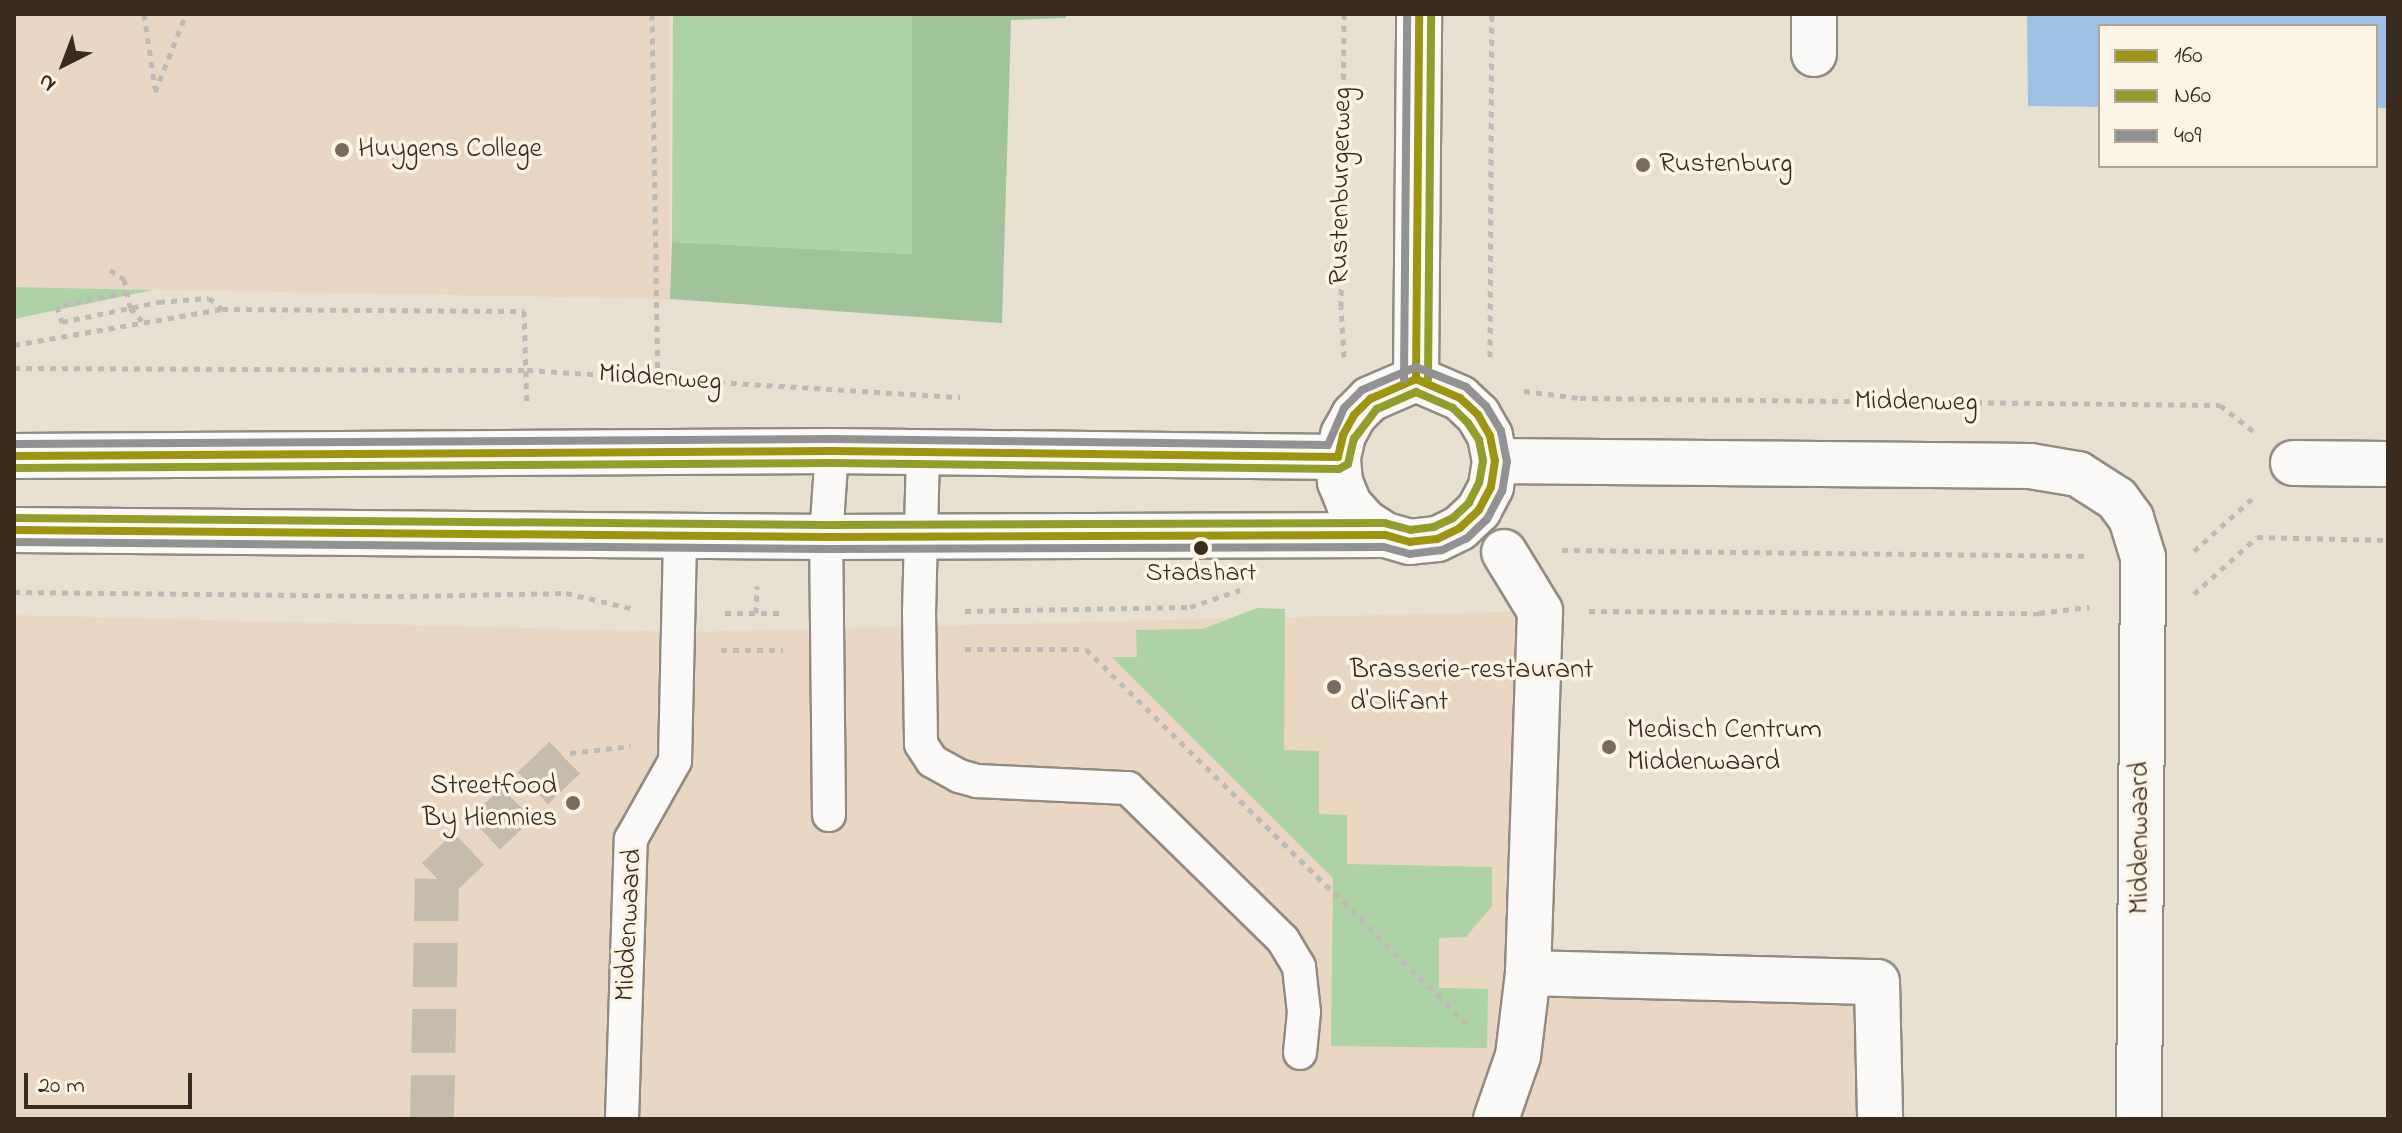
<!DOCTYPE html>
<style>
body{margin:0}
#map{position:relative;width:2402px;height:1133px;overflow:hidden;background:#e8e0d0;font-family:"Indie Flower",sans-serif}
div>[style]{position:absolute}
.built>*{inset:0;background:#e9d6c3}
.green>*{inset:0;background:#add2a6}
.forest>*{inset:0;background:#a0c39c}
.water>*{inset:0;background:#9dc1e4}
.pedestrian-tunnel>*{height:44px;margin-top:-22px;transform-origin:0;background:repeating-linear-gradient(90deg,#c5bcac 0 44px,transparent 0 66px)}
.path>*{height:5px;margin-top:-2.5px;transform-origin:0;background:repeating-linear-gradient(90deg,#bebbb7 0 6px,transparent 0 12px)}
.roads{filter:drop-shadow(2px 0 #928b81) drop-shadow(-2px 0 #928b81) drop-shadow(0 2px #928b81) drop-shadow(0 -2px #928b81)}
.service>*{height:32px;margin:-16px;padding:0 16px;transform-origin:16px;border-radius:16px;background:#fcfaf8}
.pedestrian>*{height:44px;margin:-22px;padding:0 22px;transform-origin:22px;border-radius:22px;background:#fcfaf8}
.minor>*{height:44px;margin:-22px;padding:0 22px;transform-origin:22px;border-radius:22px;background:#fcfaf8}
.tertiary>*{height:44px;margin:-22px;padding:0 22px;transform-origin:22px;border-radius:22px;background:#fcfaf8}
.bus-1>*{height:8px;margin:-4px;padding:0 4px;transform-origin:4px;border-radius:4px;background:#9d940f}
.bus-2>*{height:8px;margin:-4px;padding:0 4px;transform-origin:4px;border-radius:4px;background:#959d2a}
.bus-3>*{height:8px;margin:-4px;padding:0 4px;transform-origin:4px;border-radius:4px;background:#929292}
.dots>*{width:22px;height:22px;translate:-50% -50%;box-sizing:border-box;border:4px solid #fcf5e5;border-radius:50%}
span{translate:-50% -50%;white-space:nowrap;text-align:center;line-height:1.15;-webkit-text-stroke:7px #fcf5e5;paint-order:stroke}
.bus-label{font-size:26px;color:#3b2a1e}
.poi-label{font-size:28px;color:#3b2a1e}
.left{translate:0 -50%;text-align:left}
.right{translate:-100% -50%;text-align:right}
.street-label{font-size:28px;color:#3b2a1e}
.frame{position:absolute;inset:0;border:16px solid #3b2a1e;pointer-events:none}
.legend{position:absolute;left:2098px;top:24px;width:280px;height:144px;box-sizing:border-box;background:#fcf5e5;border:2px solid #afa495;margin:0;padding:10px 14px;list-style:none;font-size:24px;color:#3b2a1e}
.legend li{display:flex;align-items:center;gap:16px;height:40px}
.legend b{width:40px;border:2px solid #afa495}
.north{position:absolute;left:24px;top:24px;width:80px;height:80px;-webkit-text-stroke:6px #fcf5e5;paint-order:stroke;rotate:222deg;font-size:22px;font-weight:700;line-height:32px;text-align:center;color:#3b2a1e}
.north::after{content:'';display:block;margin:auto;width:28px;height:36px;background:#3b2a1e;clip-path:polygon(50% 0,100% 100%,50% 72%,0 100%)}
.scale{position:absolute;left:24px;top:1073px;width:168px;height:36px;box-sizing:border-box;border:4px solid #3b2a1e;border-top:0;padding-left:10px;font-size:24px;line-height:28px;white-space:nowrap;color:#3b2a1e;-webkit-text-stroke:6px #fcf5e5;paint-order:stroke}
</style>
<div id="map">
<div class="built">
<div style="clip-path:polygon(14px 14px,670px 14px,670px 299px,14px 287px)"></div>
<div style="clip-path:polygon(1540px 611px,1528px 973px,1877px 982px,1880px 1119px,14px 1119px,14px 615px,685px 632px)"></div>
</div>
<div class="green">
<div style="clip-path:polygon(673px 14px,912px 14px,912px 254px,672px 242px)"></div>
<div style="clip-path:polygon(14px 287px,153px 290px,14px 319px)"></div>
<div style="clip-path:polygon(1257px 608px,1285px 609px,1284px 750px,1319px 751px,1319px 814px,1347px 815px,1347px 864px,1492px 867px,1492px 906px,1466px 937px,1439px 938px,1439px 988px,1488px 989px,1487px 1048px,1331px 1046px,1333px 878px,1112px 657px,1137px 657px,1136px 630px,1203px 629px)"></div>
</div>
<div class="forest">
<div style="clip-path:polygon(912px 14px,1066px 14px,1066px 18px,1011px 20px,1002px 323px,670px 299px,672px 242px,912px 254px)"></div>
</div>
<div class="water">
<div style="clip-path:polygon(2027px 14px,2388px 14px,2388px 108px,2376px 108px,2376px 26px,2100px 26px,2100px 107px,2028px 106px)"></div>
</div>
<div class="pedestrian-tunnel">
<div style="left:432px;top:1119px;width:240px;rotate:-88.8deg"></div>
<div style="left:437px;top:879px;width:183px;rotate:-43.5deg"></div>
</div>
<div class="path">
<div style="left:144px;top:14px;width:75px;rotate:81.5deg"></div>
<div style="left:652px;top:14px;width:365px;rotate:89.1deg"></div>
<div style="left:155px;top:92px;width:84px;rotate:-68.3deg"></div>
<div style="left:110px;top:270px;width:17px;rotate:33deg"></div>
<div style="left:124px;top:279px;width:30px;rotate:78deg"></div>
<div style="left:130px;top:308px;width:18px;rotate:47deg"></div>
<div style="left:128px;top:292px;width:72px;rotate:168.8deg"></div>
<div style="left:57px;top:306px;width:17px;rotate:73deg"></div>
<div style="left:62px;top:322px;width:99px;rotate:-11.7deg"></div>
<div style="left:159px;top:302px;width:50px;rotate:-4.6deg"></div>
<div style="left:209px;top:298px;width:17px;rotate:40deg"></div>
<div style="left:14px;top:345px;width:211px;rotate:-9.8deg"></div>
<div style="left:222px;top:309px;width:302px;rotate:0.4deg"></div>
<div style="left:524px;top:311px;width:93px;rotate:88.2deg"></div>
<div style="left:1344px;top:357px;width:50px;rotate:-93.4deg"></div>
<div style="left:1341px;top:307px;width:293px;rotate:-89.4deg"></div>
<div style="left:1490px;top:357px;width:343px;rotate:-89.7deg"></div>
<div style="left:14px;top:368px;width:513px;rotate:0.22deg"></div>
<div style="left:527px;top:370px;width:434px;rotate:3.6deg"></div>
<div style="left:1524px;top:391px;width:56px;rotate:7.1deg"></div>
<div style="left:1580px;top:398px;width:640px;rotate:0.63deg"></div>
<div style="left:2220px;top:405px;width:42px;rotate:38.2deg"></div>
<div style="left:1562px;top:550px;width:526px;rotate:0.65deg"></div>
<div style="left:2194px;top:551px;width:82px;rotate:-42deg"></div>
<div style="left:14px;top:592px;width:397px;rotate:0.6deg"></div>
<div style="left:411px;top:596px;width:155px;rotate:-1.1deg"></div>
<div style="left:566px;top:593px;width:71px;rotate:13.1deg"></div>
<div style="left:2194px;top:594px;width:85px;rotate:-42.1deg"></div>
<div style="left:2257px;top:537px;width:131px;rotate:1.3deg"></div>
<div style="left:965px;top:611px;width:225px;rotate:-1deg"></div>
<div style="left:1190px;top:607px;width:53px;rotate:-18.8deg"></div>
<div style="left:1589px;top:611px;width:450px;rotate:0.3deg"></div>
<div style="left:2039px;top:613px;width:51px;rotate:-6.7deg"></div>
<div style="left:725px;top:613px;width:58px"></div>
<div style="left:756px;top:613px;width:27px;rotate:-88deg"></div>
<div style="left:965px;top:649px;width:121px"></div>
<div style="left:1086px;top:649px;width:537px;rotate:44.55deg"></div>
<div style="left:721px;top:650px;width:62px"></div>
<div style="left:570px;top:753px;width:61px;rotate:-6.5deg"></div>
</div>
<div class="roads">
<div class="service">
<div style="left:923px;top:451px;width:161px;rotate:91.4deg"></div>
<div style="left:919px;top:612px;width:132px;rotate:89.1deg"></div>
<div style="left:921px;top:744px;width:20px;rotate:57deg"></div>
<div style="left:932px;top:761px;width:31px;rotate:29deg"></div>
<div style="left:959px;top:776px;width:19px;rotate:16deg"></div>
<div style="left:977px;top:781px;width:151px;rotate:2.7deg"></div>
<div style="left:1128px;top:788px;width:217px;rotate:44.4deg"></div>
<div style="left:1283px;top:940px;width:31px;rotate:59deg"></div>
<div style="left:1299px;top:967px;width:45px;rotate:83.7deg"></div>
<div style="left:1304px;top:1012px;width:41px;rotate:95.6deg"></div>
<div style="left:829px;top:815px;width:278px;rotate:-90.6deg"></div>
<div style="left:826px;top:537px;width:86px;rotate:-86deg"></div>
<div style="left:622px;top:1119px;width:280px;rotate:-88.2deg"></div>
<div style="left:631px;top:839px;width:90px;rotate:-60.6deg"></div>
<div style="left:675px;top:761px;width:228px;rotate:-88.7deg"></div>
</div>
<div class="pedestrian">
<div style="left:1528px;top:973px;width:349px;rotate:1.5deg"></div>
<div style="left:1877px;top:982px;width:137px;rotate:88.7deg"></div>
<div style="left:1496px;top:1119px;width:67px;rotate:-70.8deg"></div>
<div style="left:1518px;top:1056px;width:84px;rotate:-83.1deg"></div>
<div style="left:1528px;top:973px;width:362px;rotate:-88.1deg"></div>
<div style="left:1540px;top:611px;width:69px;rotate:-121.4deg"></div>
</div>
<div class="minor">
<div style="left:1814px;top:54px;width:40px;rotate:-90deg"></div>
<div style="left:1495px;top:461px;width:535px;rotate:0.54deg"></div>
<div style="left:2030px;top:466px;width:49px;rotate:9.5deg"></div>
<div style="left:2078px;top:474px;width:46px;rotate:32.7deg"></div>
<div style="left:2117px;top:499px;width:24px;rotate:54deg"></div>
<div style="left:2131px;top:518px;width:41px;rotate:72.9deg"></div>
<div style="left:2143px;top:557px;width:562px;rotate:90.41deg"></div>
<div style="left:2293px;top:463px;width:95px;rotate:0.6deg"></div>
</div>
<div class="tertiary">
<div style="left:1416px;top:379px;width:48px;rotate:23.4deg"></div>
<div style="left:1460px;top:398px;width:25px;rotate:43deg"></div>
<div style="left:1478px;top:415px;width:24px;rotate:60deg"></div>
<div style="left:1490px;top:436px;width:25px;rotate:79deg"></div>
<div style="left:1495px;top:461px;width:26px;rotate:99deg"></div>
<div style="left:1491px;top:487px;width:26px;rotate:118deg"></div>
<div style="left:1479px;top:510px;width:26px;rotate:137deg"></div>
<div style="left:1460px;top:528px;width:25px;rotate:154deg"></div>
<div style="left:1437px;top:539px;width:27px;rotate:174deg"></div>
<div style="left:1410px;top:542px;width:26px;rotate:-164deg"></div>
<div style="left:1385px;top:535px;width:24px;rotate:-147deg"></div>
<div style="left:1365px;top:522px;width:24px;rotate:-132deg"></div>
<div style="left:1349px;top:504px;width:24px;rotate:-112deg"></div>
<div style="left:1340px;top:482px;width:25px;rotate:-95deg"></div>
<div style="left:1338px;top:457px;width:23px;rotate:-77deg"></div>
<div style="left:1343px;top:435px;width:23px;rotate:-61deg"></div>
<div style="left:1354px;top:415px;width:23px;rotate:-45deg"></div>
<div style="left:1370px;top:399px;width:50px;rotate:-23.5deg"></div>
<div style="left:1416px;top:379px;width:365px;rotate:-89.5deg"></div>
<div style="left:14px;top:456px;width:818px;rotate:-0.35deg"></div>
<div style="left:832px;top:451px;width:506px;rotate:0.68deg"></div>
<div style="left:14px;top:530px;width:812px;rotate:0.49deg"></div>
<div style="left:826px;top:537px;width:559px;rotate:-0.2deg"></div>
</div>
</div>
<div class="bus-1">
<div style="left:1416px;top:379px;width:365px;rotate:-89.5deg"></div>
<div style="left:14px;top:456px;width:818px;rotate:-0.35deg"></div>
<div style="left:832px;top:451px;width:506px;rotate:0.68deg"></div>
<div style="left:1338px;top:457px;width:23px;rotate:-77deg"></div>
<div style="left:1343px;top:435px;width:23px;rotate:-61deg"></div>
<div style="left:1354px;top:415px;width:23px;rotate:-45deg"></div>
<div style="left:1370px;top:399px;width:50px;rotate:-23.5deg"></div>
<div style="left:1416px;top:379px;width:48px;rotate:23.4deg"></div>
<div style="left:1460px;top:398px;width:25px;rotate:43deg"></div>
<div style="left:1478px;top:415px;width:24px;rotate:60deg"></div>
<div style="left:1490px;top:436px;width:25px;rotate:79deg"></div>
<div style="left:1495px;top:461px;width:26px;rotate:99deg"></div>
<div style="left:1491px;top:487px;width:26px;rotate:118deg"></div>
<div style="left:1479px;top:510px;width:26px;rotate:137deg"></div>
<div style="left:1460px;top:528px;width:25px;rotate:154deg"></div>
<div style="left:1437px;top:539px;width:27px;rotate:174deg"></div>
<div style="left:1410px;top:542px;width:26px;rotate:-164deg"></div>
<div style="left:1385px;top:535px;width:559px;rotate:179.8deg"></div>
<div style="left:826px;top:537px;width:812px;rotate:-179.51deg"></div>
</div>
<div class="bus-2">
<div style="left:1428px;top:379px;width:365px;rotate:-89.5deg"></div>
<div style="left:14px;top:468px;width:818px;rotate:-0.35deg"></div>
<div style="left:832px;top:463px;width:507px;rotate:0.68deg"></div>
<div style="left:1339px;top:469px;width:10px;rotate:-29deg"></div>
<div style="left:1348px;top:464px;width:26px;rotate:-77deg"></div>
<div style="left:1354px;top:439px;width:38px;rotate:-53deg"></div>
<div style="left:1377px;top:409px;width:43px;rotate:-23.6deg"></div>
<div style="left:1416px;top:392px;width:40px;rotate:23.4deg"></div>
<div style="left:1453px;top:408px;width:21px;rotate:45deg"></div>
<div style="left:1468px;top:423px;width:20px;rotate:57deg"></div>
<div style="left:1479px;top:440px;width:21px;rotate:79deg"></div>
<div style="left:1483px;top:461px;width:22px;rotate:100deg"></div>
<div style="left:1479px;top:483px;width:22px;rotate:117deg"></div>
<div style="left:1469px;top:503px;width:22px;rotate:137deg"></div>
<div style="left:1453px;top:518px;width:21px;rotate:155deg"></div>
<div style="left:1434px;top:527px;width:23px;rotate:173deg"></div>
<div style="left:1411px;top:530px;width:27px;rotate:-165deg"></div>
<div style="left:1385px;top:523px;width:559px;rotate:179.8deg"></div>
<div style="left:826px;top:525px;width:812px;rotate:-179.51deg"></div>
</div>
<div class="bus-3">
<div style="left:1404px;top:379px;width:365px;rotate:-89.5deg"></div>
<div style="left:14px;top:444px;width:818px;rotate:-0.35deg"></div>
<div style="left:832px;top:439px;width:496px;rotate:0.7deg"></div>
<div style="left:1328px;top:445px;width:40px;rotate:-66.6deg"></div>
<div style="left:1344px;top:408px;width:25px;rotate:-45deg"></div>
<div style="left:1362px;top:390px;width:59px;rotate:-23.1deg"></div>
<div style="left:1416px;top:367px;width:54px;rotate:21.8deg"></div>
<div style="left:1466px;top:387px;width:28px;rotate:44deg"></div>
<div style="left:1486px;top:406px;width:29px;rotate:59deg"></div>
<div style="left:1501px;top:431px;width:31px;rotate:79deg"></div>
<div style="left:1507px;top:461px;width:30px;rotate:99deg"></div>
<div style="left:1502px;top:491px;width:32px;rotate:118deg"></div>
<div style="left:1487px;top:519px;width:28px;rotate:136deg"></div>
<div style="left:1467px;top:538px;width:28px;rotate:154deg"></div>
<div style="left:1442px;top:550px;width:32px;rotate:173deg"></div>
<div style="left:1410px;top:554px;width:28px;rotate:-165deg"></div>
<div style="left:1383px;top:547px;width:557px;rotate:179.79deg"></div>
<div style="left:826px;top:549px;width:812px;rotate:-179.51deg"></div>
</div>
<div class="dots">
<div style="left:342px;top:150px;background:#786a5c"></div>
<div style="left:1643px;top:165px;background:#786a5c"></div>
<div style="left:1201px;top:548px;background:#3b2a1e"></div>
<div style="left:1334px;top:687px;background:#786a5c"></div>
<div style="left:1609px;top:747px;background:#786a5c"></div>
<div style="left:573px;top:803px;background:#786a5c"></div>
</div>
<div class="bus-label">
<span style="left:1201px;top:575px">Stadshart</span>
</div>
<div class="poi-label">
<span class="left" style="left:358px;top:150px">Huygens College</span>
<span class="left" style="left:1659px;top:165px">Rustenburg</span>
<span class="left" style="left:1350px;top:687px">Brasserie-restaurant<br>d'Olifant</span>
<span class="left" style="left:1627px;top:747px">Medisch Centrum<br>Middenwaard</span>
<span class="right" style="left:557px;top:803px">Streetfood<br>By Hiennies</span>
</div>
<div class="street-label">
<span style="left:1342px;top:186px;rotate:-89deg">Rustenburgerweg</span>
<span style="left:660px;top:379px;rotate:4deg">Middenweg</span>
<span style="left:1916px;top:403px;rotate:1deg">Middenweg</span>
<span style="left:2141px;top:838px;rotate:-90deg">Middenwaard</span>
<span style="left:630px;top:925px;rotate:-87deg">Middenwaard</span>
</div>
<div class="frame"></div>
<ul class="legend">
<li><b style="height:10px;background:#9d940f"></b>160</li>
<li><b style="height:10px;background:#959d2a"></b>N60</li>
<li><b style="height:10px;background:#929292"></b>409</li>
</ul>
<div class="north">N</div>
<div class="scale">20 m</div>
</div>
